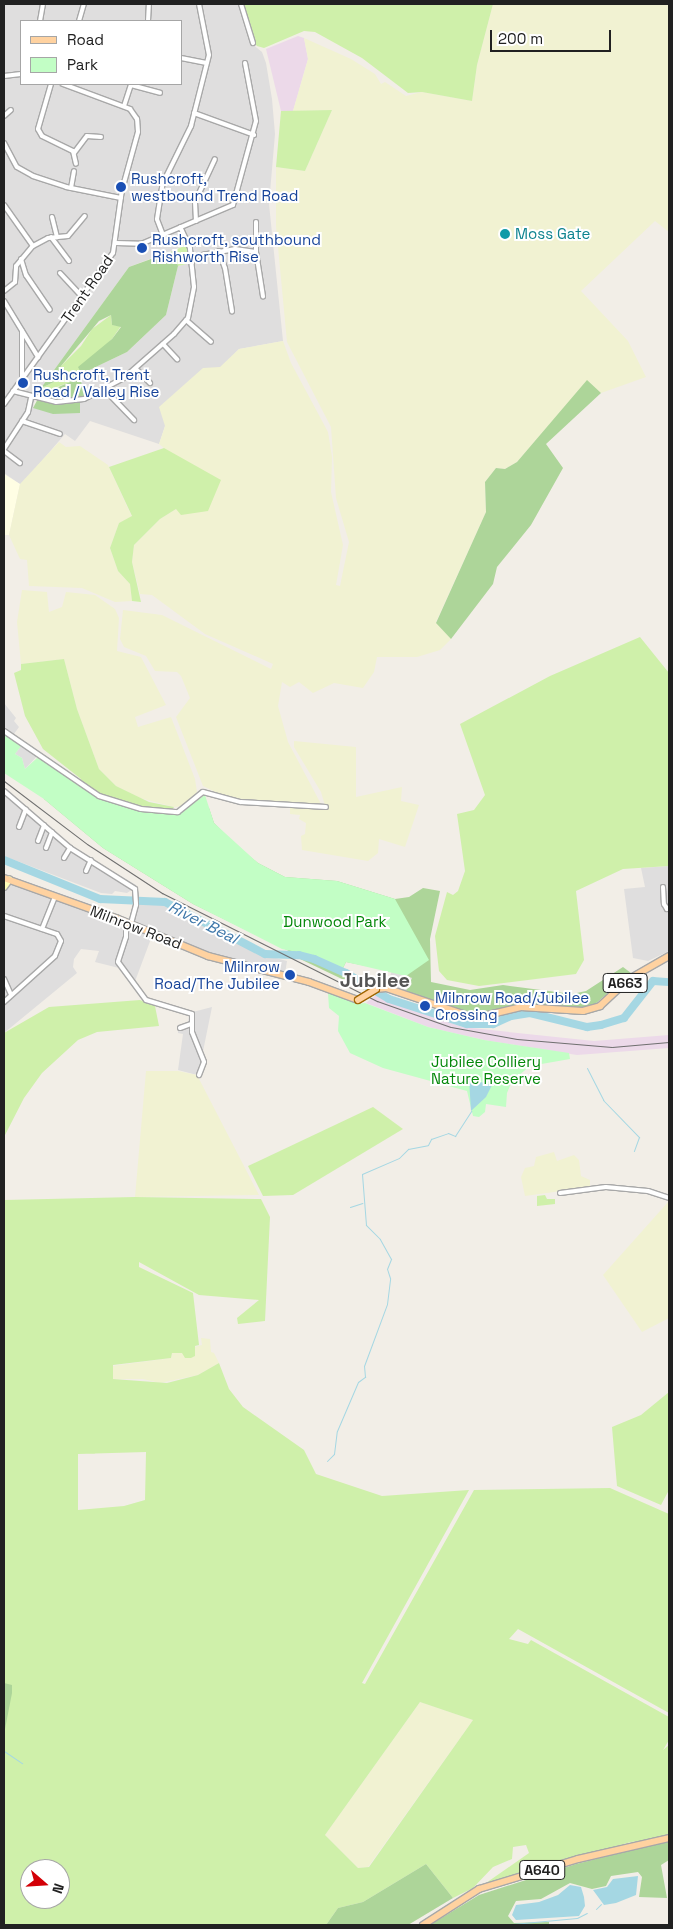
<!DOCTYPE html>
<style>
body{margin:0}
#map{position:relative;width:673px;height:1929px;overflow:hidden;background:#f2eee7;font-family:"Space Grotesk",sans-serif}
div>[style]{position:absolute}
.residential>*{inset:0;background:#dfdede}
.industrial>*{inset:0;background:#ecd9e9}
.education>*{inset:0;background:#fffee4}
.farmland>*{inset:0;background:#f1f2d2}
.grass>*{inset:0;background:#cff0aa}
.forest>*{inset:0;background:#add599}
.park>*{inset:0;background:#c2fec5}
.water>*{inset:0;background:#a5d7e3}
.stream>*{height:1px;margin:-0.5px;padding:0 0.5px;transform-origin:0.5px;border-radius:0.5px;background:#a5d7e3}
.river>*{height:8px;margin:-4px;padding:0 4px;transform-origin:4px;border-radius:4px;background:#a5d7e3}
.roads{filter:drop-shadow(1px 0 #a8a8a8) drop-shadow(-1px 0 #a8a8a8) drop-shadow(0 1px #a8a8a8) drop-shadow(0 -1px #a8a8a8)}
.minor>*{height:4px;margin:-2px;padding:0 2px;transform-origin:2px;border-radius:2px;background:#fff}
.secondary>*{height:5.5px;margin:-2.75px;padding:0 2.75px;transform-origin:2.75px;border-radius:2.75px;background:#feffb9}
.primary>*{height:6px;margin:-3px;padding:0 3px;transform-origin:3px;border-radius:3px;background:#ffd2a0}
.tram>*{height:1px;margin:-0.5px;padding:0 0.5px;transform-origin:0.5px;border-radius:0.5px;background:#6f6f6f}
.bridges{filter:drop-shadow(1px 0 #9f6500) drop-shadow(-1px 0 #9f6500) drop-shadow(0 1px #9f6500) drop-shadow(0 -1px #9f6500)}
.primary-bridge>*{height:6px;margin:-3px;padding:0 3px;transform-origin:3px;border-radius:3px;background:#ffd2a0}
.dots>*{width:14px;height:14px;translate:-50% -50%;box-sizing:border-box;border:2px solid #fff;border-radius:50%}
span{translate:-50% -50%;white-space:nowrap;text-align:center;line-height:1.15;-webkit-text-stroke:4px #fff;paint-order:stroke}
.shield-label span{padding:1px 4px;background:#fff;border:1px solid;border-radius:4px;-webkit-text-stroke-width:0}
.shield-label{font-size:14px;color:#212121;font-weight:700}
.transit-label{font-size:15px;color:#164399}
.left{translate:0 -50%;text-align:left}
.right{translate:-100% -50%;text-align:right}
.culture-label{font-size:15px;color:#0d838f}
.street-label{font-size:15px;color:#212121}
.park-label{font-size:15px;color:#038709}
.water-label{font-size:16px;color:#3f78aa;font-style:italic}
.district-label{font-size:20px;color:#545454;font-weight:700}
.frame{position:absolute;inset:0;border:5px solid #212121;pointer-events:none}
.legend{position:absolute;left:20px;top:20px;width:162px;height:65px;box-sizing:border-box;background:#fff;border:1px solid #a6a6a6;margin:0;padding:6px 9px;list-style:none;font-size:15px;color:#212121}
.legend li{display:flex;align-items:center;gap:10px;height:25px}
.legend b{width:25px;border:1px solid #a6a6a6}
.north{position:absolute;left:20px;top:1859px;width:50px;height:50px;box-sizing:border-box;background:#fff;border:1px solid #a6a6a6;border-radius:50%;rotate:109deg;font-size:14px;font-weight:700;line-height:20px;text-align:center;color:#212121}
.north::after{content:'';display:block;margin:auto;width:18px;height:22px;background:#d30007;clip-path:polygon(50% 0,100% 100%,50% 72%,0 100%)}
.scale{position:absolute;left:490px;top:30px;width:121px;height:22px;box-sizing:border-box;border:2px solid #212121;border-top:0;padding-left:6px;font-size:15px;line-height:18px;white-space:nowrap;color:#212121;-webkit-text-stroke:4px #fff;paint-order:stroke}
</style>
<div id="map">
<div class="residential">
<div style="clip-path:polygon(evenodd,4px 4px,243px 4px,253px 41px,251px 43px,262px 52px,266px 63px,272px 99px,275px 134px,269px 204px,283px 341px,239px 349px,165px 426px,159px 444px,90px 421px,75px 441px,65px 434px,21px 485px,4px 473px,4px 4px,21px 21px,181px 21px,181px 84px,21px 84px,21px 21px,4px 4px,186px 245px,191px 263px,178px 266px,166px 315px,127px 352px,79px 375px,80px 413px,33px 407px,36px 395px,129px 267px,186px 245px)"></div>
<div style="clip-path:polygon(4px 703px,16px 718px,14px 721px,19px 727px,14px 734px,4px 727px)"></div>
<div style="clip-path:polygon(23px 743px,39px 754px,25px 769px,22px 758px,15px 754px)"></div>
<div style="clip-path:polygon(4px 789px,73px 848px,136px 885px,133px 889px,127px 893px,115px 891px,112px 894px,101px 893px,4px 856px)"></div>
<div style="clip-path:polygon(669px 866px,669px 951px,648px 961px,633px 958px,624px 889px,645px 887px,641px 868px)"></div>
<div style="clip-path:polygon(4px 874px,97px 908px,94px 915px,124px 925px,130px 917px,133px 901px,166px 905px,264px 955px,287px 961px,284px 980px,214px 962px,152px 936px,134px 984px,119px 968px,95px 962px,99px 951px,81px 949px,74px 959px,73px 967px,77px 973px,4px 1033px)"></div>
<div style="clip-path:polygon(392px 971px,412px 978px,404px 997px,385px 990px)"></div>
<div style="clip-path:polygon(212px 1007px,199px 1071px,197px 1075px,178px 1070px,183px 1034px,178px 1033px,178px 1025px,188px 1023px,189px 1013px)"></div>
</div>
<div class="industrial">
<div style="clip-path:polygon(298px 36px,304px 38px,308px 59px,293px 111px,281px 111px,266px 49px)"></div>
<div style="clip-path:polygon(376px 995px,462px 1027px,594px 1041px,669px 1035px,669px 1048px,577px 1055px,484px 1040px,428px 1027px,366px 1003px)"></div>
</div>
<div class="education">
<div style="clip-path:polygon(4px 474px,20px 484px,9px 535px,4px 535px)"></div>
</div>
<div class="farmland">
<div style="clip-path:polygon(493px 4px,669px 4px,669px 232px,655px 221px,581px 291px,628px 341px,646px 377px,601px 393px,587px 381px,517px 462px,505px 469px,496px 468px,485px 482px,486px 512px,436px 622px,451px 639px,440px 650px,417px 657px,377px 657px,374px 672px,363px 688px,334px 683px,313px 693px,299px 682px,290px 687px,282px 682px,278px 706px,288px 742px,321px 804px,228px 798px,203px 786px,176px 717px,190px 698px,181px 676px,177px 672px,155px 671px,146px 656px,124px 647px,120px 639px,123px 610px,162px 615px,271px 669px,273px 664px,205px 634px,152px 595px,140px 594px,132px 562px,134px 545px,160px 519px,176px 509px,164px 448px,159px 444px,165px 426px,159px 407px,203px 368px,220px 367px,239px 349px,283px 341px,291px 363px,328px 432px,332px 457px,331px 492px,343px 545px,336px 585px,340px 586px,349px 542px,336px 498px,331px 427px,287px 342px,276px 226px,276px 167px,305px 171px,332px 110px,293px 111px,308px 59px,304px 38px,351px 59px,375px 74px,381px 84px,385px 82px,406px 96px,422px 92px,472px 101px,477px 65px)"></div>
<div style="clip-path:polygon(59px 442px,66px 447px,80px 446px,108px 465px,132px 517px,119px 523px,110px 548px,118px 571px,130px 584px,132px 601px,115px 602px,82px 588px,29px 586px,27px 560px,20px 559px,9px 535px,20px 484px)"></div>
<div style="clip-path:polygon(22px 590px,47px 592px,49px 612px,62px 607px,66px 592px,95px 595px,115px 609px,119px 618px,117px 651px,141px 657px,166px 705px,135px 717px,138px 727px,171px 717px,195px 779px,197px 792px,184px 806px,174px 807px,140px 798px,116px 786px,99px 769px,77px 709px,64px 659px,21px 664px,17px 622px)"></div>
<div style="clip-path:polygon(294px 741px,356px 747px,356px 797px,402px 787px,401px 801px,419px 805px,405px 847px,379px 839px,378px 853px,368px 861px,302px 850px,301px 836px,305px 834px,306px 823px,299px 819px,300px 815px,290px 814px,290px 807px,326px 809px,321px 792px,294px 747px)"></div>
<div style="clip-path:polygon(146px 1071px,178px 1071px,197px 1075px,259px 1195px,135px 1197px)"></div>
<div style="clip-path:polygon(554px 1152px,557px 1161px,574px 1155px,579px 1160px,581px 1176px,590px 1180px,590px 1187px,525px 1196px,521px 1177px,525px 1168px,534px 1166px,536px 1157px)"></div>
<div style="clip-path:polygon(669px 1201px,669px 1318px,642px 1332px,603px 1275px)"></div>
<div style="clip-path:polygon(201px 1338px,210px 1339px,211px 1352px,214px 1353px,219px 1363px,198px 1375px,160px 1383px,143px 1379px,113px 1379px,112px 1366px,171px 1358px,172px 1353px,202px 1345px)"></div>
<div style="clip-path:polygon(420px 1702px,473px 1720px,368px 1867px,358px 1868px,325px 1835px)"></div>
</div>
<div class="grass">
<div style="clip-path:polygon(243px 4px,493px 4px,477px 65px,472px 101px,422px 92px,408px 93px,362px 58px,315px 32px,304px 31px,264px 48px,257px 46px,253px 41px)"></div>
<div style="clip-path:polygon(332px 110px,305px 171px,276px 167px,281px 111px)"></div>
<div style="clip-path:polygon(186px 245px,191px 263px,178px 266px,173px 251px)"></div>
<div style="clip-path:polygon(111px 315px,112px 325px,121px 326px,112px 339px,70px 382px,36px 395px,41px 388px,54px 382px,61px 366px,81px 346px,92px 329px)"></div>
<div style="clip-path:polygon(164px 448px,221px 480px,208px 511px,181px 515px,176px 509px,160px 519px,134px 545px,132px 562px,141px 602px,132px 601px,130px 584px,118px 571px,110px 548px,119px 523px,132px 516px,109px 467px)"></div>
<div style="clip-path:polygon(640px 637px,669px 673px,669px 866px,623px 869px,576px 891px,584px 960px,576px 974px,479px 986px,447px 980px,439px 971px,435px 936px,447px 892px,453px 895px,458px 891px,465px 871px,457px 814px,474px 810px,485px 795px,460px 724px,550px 676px)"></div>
<div style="clip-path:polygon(64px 659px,77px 709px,99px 769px,116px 786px,149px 802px,174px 807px,172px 810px,145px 808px,101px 795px,81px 782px,81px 779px,43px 749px,25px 716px,14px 673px,21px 670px,21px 664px)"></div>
<div style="clip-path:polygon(140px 1000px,155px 1006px,159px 1026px,97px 1032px,78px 1040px,42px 1073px,24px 1098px,4px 1137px,4px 1033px,49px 1007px)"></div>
<div style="clip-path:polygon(373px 1107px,403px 1129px,293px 1195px,263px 1196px,248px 1166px)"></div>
<div style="clip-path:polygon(545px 1195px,547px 1199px,555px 1199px,555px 1204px,537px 1206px,537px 1196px)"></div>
<div style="clip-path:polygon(evenodd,135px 1197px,261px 1199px,270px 1217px,265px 1321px,238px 1324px,237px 1318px,259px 1300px,199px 1295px,139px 1262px,139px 1267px,193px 1293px,199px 1345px,195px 1346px,195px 1356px,191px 1358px,185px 1358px,182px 1353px,172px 1353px,171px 1358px,113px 1365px,113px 1379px,167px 1383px,198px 1375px,219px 1363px,229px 1389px,243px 1407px,304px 1450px,316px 1474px,382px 1496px,469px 1490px,362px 1683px,365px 1684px,474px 1490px,610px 1488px,669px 1514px,669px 1713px,518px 1629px,509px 1639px,528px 1644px,531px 1640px,669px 1717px,669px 1740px,663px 1750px,669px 1745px,669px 1838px,631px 1842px,486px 1883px,529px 1853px,526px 1845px,513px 1847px,512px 1859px,493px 1867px,473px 1888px,453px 1898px,426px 1864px,363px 1902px,338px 1908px,326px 1925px,4px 1925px,4px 1200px,135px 1197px,146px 1452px,145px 1500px,124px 1506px,78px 1510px,78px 1454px,146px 1452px,135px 1197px,420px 1702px,473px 1720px,369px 1867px,358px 1868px,325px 1835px,420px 1702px,135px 1197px,30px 1869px,60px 1869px,60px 1899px,30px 1899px,30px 1869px)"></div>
<div style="clip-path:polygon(669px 1392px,669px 1490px,661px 1505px,617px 1486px,612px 1427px,641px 1415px)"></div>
</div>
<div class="forest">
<div style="clip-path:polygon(173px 251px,178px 266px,166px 315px,127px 352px,79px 375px,85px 395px,80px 397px,80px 413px,53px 414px,33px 408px,40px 395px,70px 382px,80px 371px,78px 367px,112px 339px,121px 327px,112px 325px,111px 315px,99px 321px,61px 366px,54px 382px,41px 388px,129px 267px)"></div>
<div style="clip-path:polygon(587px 380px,601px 393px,546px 444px,563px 468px,531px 525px,497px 567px,493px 584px,451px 639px,436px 623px,486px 512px,485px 482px,496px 468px,505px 469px,517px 462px)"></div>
<div style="clip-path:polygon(40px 759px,84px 789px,118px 805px,177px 814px,209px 808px,214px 823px,237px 846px,258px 863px,285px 877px,337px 881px,395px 899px,409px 897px,423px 888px,440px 891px,430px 939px,431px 982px,470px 990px,503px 985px,572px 994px,586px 991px,623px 967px,631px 973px,594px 1005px,580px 1008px,524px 1004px,477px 1016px,406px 991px,412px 978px,392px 971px,346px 962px,342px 970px,311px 955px,289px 951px,193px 904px,103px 848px,44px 799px,37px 770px)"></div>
<div style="clip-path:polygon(298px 958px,311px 959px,345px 975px,365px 990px)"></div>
<div style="clip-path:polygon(4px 1683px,12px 1685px,12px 1693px,5px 1729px)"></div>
<div style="clip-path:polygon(669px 1841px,669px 1860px,661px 1865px,667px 1898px,639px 1897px,642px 1877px,638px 1872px,611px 1876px,606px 1886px,592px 1889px,570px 1883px,541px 1899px,516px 1901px,508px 1916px,514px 1923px,549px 1922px,549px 1925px,430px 1925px,479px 1895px,576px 1864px)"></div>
<div style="clip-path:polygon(426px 1864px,453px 1898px,408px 1925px,326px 1925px,338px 1908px,363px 1902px)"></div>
</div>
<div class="park">
<div style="clip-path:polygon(4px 734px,21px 746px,15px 754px,22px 758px,25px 769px,37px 758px,40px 759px,84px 789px,118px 805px,178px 814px,205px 795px,214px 823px,258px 863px,285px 877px,337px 881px,395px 899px,429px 960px,406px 976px,346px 962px,342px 970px,311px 955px,282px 949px,193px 904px,103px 848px,44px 799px,4px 773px)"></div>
<div style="clip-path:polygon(328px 993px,357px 1004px,365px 1003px,428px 1027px,484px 1040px,569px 1053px,570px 1059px,530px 1066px,512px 1081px,507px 1093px,506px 1107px,486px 1104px,485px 1112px,479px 1117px,473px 1116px,467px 1091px,383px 1068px,350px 1053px,338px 1031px,339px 1016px,329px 1008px)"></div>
</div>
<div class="water">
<div style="clip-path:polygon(469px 1079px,492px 1085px,486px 1097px,471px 1111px)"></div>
<div style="clip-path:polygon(638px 1876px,636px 1895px,616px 1903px,604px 1905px,593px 1890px,607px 1887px,613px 1879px)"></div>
<div style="clip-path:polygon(570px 1885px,581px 1887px,584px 1897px,585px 1906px,579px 1916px,516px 1920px,512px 1915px,516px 1905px,539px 1902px,558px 1895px)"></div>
</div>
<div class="stream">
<div style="left:587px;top:1068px;width:36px;rotate:63deg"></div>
<div style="left:603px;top:1100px;width:52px;rotate:45.8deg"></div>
<div style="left:639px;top:1137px;width:15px;rotate:110deg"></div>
<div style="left:350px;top:1207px;width:13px;rotate:-18deg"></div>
<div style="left:327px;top:1461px;width:10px;rotate:-45deg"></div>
<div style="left:334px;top:1454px;width:23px;rotate:-83deg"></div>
<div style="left:337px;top:1431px;width:53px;rotate:-66.8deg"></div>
<div style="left:358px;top:1382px;width:9px;rotate:-36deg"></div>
<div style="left:365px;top:1377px;width:11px;rotate:-95deg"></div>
<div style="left:364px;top:1366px;width:66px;rotate:-69.6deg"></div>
<div style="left:387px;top:1304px;width:26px;rotate:-83deg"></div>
<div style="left:390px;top:1278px;width:9px;rotate:-108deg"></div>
<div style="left:387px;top:1269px;width:11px;rotate:-68deg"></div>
<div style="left:391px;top:1259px;width:23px;rotate:-119deg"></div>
<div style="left:380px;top:1239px;width:20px;rotate:-135deg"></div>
<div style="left:366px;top:1225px;width:51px;rotate:-94.5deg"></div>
<div style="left:362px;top:1174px;width:40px;rotate:-23.4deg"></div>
<div style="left:399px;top:1158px;width:13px;rotate:-45deg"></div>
<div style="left:408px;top:1149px;width:20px;rotate:-11deg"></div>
<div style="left:428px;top:1145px;width:7px;rotate:-63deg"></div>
<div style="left:431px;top:1139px;width:18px;rotate:-19deg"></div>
<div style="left:448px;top:1133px;width:8px;rotate:23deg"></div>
<div style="left:455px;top:1136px;width:30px;rotate:-57deg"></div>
<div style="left:4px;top:1751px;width:22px;rotate:34deg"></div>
<div style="left:596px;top:1909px;width:7px;rotate:-45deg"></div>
<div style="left:502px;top:1925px;width:75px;rotate:-5.3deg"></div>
<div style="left:577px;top:1918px;width:11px;rotate:-27deg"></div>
</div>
<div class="river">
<div style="left:4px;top:860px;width:104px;rotate:22.1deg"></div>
<div style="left:100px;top:899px;width:65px;rotate:2.6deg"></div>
<div style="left:165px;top:902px;width:113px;rotate:27.5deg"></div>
<div style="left:265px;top:954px;width:34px;rotate:2deg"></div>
<div style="left:299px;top:955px;width:16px;rotate:15deg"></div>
<div style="left:314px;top:959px;width:35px;rotate:24deg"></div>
<div style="left:346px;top:973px;width:50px;rotate:31.2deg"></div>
<div style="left:389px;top:999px;width:82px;rotate:17.8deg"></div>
<div style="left:467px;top:1024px;width:26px"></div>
<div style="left:493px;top:1024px;width:20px;rotate:-24deg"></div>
<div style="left:511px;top:1016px;width:19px;rotate:-9deg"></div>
<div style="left:530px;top:1013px;width:59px;rotate:13.8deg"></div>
<div style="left:587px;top:1027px;width:14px;rotate:-8deg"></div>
<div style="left:601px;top:1025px;width:24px;rotate:-17deg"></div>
<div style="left:624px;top:1018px;width:47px;rotate:-51.9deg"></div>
<div style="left:653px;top:981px;width:16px;rotate:4deg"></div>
</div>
<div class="roads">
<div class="minor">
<div style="left:241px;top:4px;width:41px;rotate:72.9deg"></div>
<div style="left:40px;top:21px;width:17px;rotate:-80deg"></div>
<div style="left:79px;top:21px;width:18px;rotate:-74deg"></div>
<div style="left:148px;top:21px;width:17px;rotate:-87deg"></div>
<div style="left:181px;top:58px;width:26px;rotate:11deg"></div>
<div style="left:4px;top:76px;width:17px;rotate:-7deg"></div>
<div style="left:51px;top:84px;width:47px;rotate:106.1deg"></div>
<div style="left:38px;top:129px;width:8px;rotate:60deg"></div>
<div style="left:42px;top:136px;width:34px;rotate:26deg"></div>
<div style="left:73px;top:151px;width:13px;rotate:77deg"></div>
<div style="left:131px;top:85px;width:30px;rotate:15deg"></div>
<div style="left:124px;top:106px;width:23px;rotate:-72deg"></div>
<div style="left:194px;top:113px;width:64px;rotate:20.1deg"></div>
<div style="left:4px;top:116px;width:9px;rotate:-41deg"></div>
<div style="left:4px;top:143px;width:27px;rotate:62deg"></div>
<div style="left:17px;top:167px;width:18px;rotate:29deg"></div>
<div style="left:33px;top:176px;width:35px;rotate:18deg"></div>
<div style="left:66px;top:187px;width:56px;rotate:11.3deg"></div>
<div style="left:74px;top:153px;width:21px;rotate:-53deg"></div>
<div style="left:87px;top:136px;width:14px;rotate:4deg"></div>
<div style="left:71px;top:188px;width:17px;rotate:-80deg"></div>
<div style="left:4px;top:205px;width:50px;rotate:54.7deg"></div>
<div style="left:52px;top:217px;width:21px;rotate:76deg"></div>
<div style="left:196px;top:221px;width:19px;rotate:-93deg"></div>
<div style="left:195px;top:202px;width:47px;rotate:-65.1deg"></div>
<div style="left:256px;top:222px;width:30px;rotate:90deg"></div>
<div style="left:256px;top:252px;width:45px;rotate:81deg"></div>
<div style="left:163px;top:235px;width:17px;rotate:-111deg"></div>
<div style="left:157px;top:219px;width:36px;rotate:-81deg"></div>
<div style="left:163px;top:183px;width:64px;rotate:-63.8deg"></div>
<div style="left:191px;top:126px;width:73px;rotate:-75.8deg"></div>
<div style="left:209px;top:55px;width:52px;rotate:-101.1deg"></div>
<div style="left:51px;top:237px;width:30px;rotate:53deg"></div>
<div style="left:116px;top:243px;width:25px;rotate:2deg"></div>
<div style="left:141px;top:244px;width:100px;rotate:-23deg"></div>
<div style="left:233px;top:205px;width:87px;rotate:-74.7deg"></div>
<div style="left:256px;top:121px;width:59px;rotate:-100.7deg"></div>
<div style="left:219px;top:251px;width:18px;rotate:71deg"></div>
<div style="left:225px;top:268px;width:44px;rotate:80.8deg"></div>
<div style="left:191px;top:257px;width:45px;rotate:-10.3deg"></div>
<div style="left:235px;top:249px;width:21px;rotate:8deg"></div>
<div style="left:21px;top:259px;width:17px;rotate:73deg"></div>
<div style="left:26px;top:275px;width:42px;rotate:55.6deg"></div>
<div style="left:60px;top:273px;width:33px;rotate:47deg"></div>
<div style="left:4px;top:291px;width:14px;rotate:-39deg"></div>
<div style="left:15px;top:282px;width:16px;rotate:-86deg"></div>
<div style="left:16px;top:266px;width:26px;rotate:-50deg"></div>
<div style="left:33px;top:246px;width:17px;rotate:-28deg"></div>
<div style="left:48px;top:238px;width:20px;rotate:-6deg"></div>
<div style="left:68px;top:236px;width:26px;rotate:-50deg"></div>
<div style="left:4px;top:301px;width:66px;rotate:58.7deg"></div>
<div style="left:186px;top:320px;width:33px;rotate:41deg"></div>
<div style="left:22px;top:331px;width:48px;rotate:90deg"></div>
<div style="left:163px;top:344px;width:21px;rotate:47deg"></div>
<div style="left:136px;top:369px;width:20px;rotate:45deg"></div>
<div style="left:105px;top:390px;width:42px;rotate:46deg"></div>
<div style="left:13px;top:391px;width:44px;rotate:14.3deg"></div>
<div style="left:56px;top:402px;width:28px;rotate:-6deg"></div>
<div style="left:84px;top:399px;width:45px;rotate:-27.7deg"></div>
<div style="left:124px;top:378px;width:67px;rotate:-41.3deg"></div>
<div style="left:174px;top:334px;width:21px;rotate:-49deg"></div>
<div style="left:188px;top:318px;width:32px;rotate:-79deg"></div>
<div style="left:194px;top:287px;width:39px;rotate:-96deg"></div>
<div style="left:190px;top:248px;width:23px;rotate:-115deg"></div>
<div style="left:4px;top:404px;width:186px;rotate:-54.2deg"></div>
<div style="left:113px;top:253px;width:64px;rotate:-81.9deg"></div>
<div style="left:122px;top:190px;width:60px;rotate:-74.6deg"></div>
<div style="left:138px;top:132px;width:13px;rotate:-94deg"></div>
<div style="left:137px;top:119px;width:12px;rotate:-125deg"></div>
<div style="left:130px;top:109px;width:72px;rotate:-159.5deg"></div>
<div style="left:22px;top:421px;width:40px;rotate:18.9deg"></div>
<div style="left:4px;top:449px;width:44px;rotate:-57deg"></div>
<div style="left:28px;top:412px;width:14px;rotate:-78deg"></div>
<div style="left:4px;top:451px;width:20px;rotate:37deg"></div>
<div style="left:4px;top:731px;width:115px;rotate:34.4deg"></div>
<div style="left:99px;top:796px;width:44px;rotate:17.2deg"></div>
<div style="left:141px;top:809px;width:37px;rotate:5deg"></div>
<div style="left:178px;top:812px;width:32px;rotate:-39deg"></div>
<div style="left:203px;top:792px;width:39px;rotate:15deg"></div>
<div style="left:241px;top:802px;width:85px;rotate:3.4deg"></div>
<div style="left:4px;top:791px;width:87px;rotate:40.8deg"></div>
<div style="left:70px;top:848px;width:77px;rotate:32.2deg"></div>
<div style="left:135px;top:889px;width:16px;rotate:86deg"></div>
<div style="left:136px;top:905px;width:20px;rotate:105deg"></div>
<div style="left:19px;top:827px;width:19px;rotate:-69deg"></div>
<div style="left:38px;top:841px;width:17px;rotate:-69deg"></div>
<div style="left:46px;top:848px;width:17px;rotate:-69deg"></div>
<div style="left:64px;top:858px;width:12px;rotate:-59deg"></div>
<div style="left:86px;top:871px;width:12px;rotate:-66deg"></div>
<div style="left:663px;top:887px;width:17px;rotate:87deg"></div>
<div style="left:664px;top:904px;width:6px;rotate:59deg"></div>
<div style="left:667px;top:909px;width:3px;rotate:-45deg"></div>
<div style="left:4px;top:916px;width:56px;rotate:18.8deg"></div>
<div style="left:57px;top:934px;width:8px;rotate:60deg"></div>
<div style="left:61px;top:941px;width:16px;rotate:112deg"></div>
<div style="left:55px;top:956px;width:69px;rotate:138deg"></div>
<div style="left:126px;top:922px;width:15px;rotate:90deg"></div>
<div style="left:126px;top:937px;width:26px;rotate:108deg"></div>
<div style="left:118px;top:962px;width:47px;rotate:53.6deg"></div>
<div style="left:146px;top:1000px;width:48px;rotate:16.9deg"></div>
<div style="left:192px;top:1014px;width:18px;rotate:90deg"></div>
<div style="left:192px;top:1032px;width:32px;rotate:68deg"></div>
<div style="left:204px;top:1062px;width:14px;rotate:111deg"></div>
<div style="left:42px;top:929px;width:35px;rotate:-68deg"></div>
<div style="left:4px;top:979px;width:17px;rotate:66deg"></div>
<div style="left:180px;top:1028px;width:12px;rotate:-20deg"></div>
<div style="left:560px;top:1193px;width:46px;rotate:-7.4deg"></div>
<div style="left:606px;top:1187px;width:42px;rotate:5.4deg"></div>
<div style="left:648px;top:1191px;width:22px;rotate:18deg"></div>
</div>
<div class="secondary">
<div style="left:4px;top:887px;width:9px;rotate:-54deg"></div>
</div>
<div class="primary">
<div style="left:4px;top:878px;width:119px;rotate:19.7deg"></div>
<div style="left:116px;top:918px;width:100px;rotate:22.4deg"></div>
<div style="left:208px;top:956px;width:104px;rotate:14.4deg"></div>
<div style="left:309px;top:982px;width:52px;rotate:20.2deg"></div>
<div style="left:376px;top:989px;width:10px;rotate:-6deg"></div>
<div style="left:386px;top:988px;width:94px;rotate:18.6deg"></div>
<div style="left:475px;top:1018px;width:47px;rotate:-13.4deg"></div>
<div style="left:521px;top:1007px;width:62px;rotate:3.7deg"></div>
<div style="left:583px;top:1011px;width:18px;rotate:-16deg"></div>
<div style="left:600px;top:1006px;width:40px;rotate:-43deg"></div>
<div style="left:629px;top:979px;width:46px;rotate:-29.9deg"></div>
<div style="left:423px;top:1925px;width:67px;rotate:-32.7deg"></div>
<div style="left:479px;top:1889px;width:103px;rotate:-16.9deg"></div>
<div style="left:578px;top:1859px;width:93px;rotate:-13deg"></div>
</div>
</div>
<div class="tram">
<div style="left:4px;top:781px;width:104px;rotate:37.2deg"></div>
<div style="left:87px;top:844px;width:90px;rotate:33.2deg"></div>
<div style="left:162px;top:893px;width:241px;rotate:26.7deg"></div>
<div style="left:377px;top:1001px;width:78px;rotate:19.4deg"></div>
<div style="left:451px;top:1027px;width:67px;rotate:10.3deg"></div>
<div style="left:517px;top:1039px;width:95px;rotate:4.8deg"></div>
<div style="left:612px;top:1047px;width:57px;rotate:-5deg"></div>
</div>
<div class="bridges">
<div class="primary-bridge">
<div style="left:358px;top:1000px;width:21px;rotate:-31deg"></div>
</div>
</div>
<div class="dots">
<div style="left:121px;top:187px;background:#1a4fb4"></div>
<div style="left:505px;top:234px;background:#0f9aa8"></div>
<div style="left:142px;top:248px;background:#1a4fb4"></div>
<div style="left:23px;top:383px;background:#1a4fb4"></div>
<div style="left:290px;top:975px;background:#1a4fb4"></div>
<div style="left:425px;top:1006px;background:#1a4fb4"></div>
</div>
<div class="shield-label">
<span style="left:625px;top:983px">A663</span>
<span style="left:542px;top:1870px">A640</span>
</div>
<div class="transit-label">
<span class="left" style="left:131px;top:187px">Rushcroft,<br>westbound Trend Road</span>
<span class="left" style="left:152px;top:248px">Rushcroft, southbound<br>Rishworth Rise</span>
<span class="left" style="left:33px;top:383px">Rushcroft, Trent<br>Road / Valley Rise</span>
<span class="right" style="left:280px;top:975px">Milnrow<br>Road/The Jubilee</span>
<span class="left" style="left:435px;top:1006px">Milnrow Road/Jubilee<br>Crossing</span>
</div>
<div class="culture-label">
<span class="left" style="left:515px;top:234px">Moss Gate</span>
</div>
<div class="street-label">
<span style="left:87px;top:289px;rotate:-55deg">Trent Road</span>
<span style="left:136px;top:927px;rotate:21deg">Milnrow Road</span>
</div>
<div class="park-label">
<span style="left:335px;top:922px">Dunwood Park</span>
<span style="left:486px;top:1070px">Jubilee Colliery<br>Nature Reserve</span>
</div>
<div class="water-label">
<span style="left:203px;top:923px;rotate:27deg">River Beal</span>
</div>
<div class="district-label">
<span style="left:375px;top:980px">Jubilee</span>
</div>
<div class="frame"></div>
<ul class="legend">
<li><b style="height:6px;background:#ffd2a0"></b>Road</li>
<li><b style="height:14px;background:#c2fec5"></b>Park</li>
</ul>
<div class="north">N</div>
<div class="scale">200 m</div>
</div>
